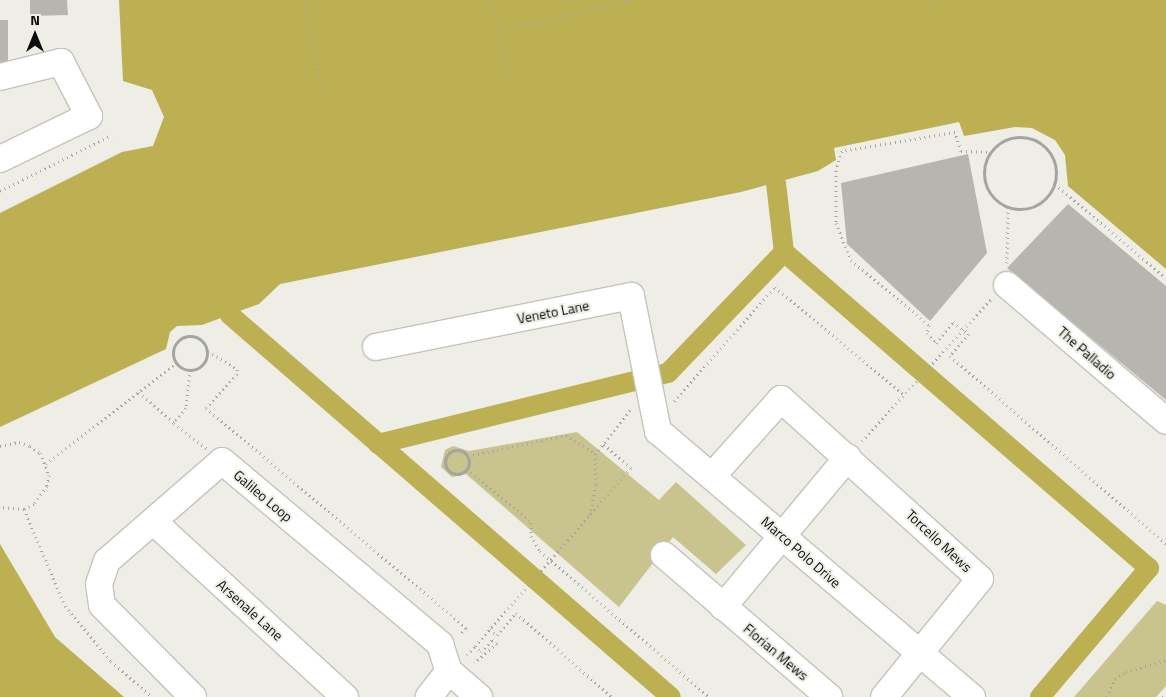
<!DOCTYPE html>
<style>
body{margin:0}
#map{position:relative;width:1166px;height:697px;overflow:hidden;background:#eeede6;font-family:"Titillium Web",sans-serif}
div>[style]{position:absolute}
.green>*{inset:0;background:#c9c38e}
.water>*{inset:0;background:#bcb052}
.canal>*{height:20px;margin:-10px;padding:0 10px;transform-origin:10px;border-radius:10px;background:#bcb052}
.building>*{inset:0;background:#b6b5ae}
.path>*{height:3px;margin-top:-1.5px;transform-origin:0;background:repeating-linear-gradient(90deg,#a5a59f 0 1px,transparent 0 5px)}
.path>.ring{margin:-1.5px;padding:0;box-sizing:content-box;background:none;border:3px solid #a5a59f;border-radius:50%}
.roads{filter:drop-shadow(1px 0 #c4c4bc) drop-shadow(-1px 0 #c4c4bc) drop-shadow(0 1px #c4c4bc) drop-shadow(0 -1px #c4c4bc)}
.minor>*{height:26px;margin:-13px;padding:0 13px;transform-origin:13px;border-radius:13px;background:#fff}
.path-bridge>*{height:3px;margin-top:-1.5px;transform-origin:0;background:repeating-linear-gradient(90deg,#a5a59f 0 1px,transparent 0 5px)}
span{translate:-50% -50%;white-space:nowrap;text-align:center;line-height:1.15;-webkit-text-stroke:4px #eeede6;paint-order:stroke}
.street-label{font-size:14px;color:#0d0d0b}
.north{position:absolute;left:10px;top:10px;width:50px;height:50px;-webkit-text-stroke:4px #eeede6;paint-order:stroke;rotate:0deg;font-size:14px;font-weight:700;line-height:20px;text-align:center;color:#0d0d0b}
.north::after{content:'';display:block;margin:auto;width:18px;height:22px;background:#0d0d0b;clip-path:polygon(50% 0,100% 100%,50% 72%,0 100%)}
</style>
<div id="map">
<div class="green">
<div style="clip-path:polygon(577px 432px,659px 500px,676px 482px,746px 545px,716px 574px,673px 537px,619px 607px,466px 474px,452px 477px,441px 467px,445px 450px,453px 446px,469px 451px)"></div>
<div style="clip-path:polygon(1157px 601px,1166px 605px,1166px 686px,1156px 697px,1074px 697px)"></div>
</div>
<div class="water">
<div style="clip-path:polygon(119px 0,1166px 0,1166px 269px,1068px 186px,1065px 155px,1055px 140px,1032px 128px,1015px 127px,964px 136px,959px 122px,834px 148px,836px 160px,818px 171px,741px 192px,280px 284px,259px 304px,202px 325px,177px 326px,170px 332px,166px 349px,0 427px,0 213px,122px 152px,153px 146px,164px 117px,152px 90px,123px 81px)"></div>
<div style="clip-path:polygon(0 544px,55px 637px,124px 697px,0 697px)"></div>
</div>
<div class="canal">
<div style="left:776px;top:183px;width:69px;rotate:83.4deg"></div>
<div style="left:784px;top:252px;width:483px;rotate:40.9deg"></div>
<div style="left:1149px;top:568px;width:169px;rotate:130.2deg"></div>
<div style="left:230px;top:315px;width:583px;rotate:40.9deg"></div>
<div style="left:378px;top:444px;width:299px;rotate:-13.8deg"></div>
<div style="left:668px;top:373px;width:168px;rotate:-46.2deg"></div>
</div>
<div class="building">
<div style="clip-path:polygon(30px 0,67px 0,68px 15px,30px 16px)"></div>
<div style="clip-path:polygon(0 20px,8px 20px,8px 66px,0 66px)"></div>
<div style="clip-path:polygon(968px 154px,987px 253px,930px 321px,847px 244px,841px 183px)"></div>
<div style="clip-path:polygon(1068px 204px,1166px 286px,1166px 400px,1007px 268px)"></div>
</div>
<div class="path">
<div style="left:303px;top:0;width:91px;rotate:77.3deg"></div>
<div style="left:491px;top:0;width:79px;rotate:76.8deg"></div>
<div style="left:932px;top:0;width:7px;rotate:82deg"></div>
<div style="left:498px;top:31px;width:136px;rotate:-13.2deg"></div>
<div class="ring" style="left:984px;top:137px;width:69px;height:69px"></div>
<div style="left:992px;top:152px;width:31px;rotate:-178deg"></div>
<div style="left:961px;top:151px;width:20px;rotate:-108deg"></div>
<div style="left:955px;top:132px;width:115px;rotate:170.5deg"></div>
<div style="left:842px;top:151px;width:20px;rotate:108deg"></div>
<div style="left:836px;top:170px;width:53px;rotate:90deg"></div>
<div style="left:836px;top:223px;width:40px;rotate:68deg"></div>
<div style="left:851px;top:260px;width:102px;rotate:39.8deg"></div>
<div style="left:929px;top:325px;width:8px;rotate:104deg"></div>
<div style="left:927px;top:333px;width:13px;rotate:48deg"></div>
<div style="left:936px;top:343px;width:27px;rotate:-51deg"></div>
<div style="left:953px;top:322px;width:20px;rotate:37deg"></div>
<div style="left:969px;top:334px;width:29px;rotate:131deg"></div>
<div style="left:950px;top:356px;width:286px;rotate:41deg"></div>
<div style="left:1055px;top:184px;width:145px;rotate:40.3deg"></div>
<div style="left:0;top:191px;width:125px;rotate:-26.6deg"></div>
<div style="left:1007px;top:263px;width:56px;rotate:-89deg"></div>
<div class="ring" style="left:173px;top:336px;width:31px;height:31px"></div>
<div style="left:208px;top:351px;width:34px;rotate:32deg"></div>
<div style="left:237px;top:369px;width:5px;rotate:90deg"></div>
<div style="left:237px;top:374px;width:46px;rotate:132.4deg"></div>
<div style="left:206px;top:408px;width:341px;rotate:40.2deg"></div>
<div style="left:466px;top:628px;width:9px;rotate:131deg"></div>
<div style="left:190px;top:370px;width:38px;rotate:96deg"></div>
<div style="left:186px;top:408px;width:19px;rotate:129deg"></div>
<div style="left:174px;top:423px;width:41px;rotate:38deg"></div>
<div style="left:139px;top:392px;width:47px;rotate:41.5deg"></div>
<div style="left:674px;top:401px;width:152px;rotate:-48.5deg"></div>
<div style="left:775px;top:287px;width:167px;rotate:39.9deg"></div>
<div style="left:862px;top:441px;width:193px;rotate:-47.7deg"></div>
<div style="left:0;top:446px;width:19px;rotate:-12deg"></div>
<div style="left:19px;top:442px;width:12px;rotate:20deg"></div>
<div style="left:30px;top:446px;width:12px;rotate:35deg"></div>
<div style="left:40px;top:453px;width:24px;rotate:68deg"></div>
<div style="left:49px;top:475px;width:11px;rotate:100deg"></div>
<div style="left:47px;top:486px;width:22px;rotate:126deg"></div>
<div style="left:34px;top:504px;width:11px;rotate:153deg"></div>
<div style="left:24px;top:509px;width:24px;rotate:-175deg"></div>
<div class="ring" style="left:445px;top:450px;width:21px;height:21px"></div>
<div style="left:468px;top:456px;width:100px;rotate:-12.1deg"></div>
<div style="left:566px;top:435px;width:35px;rotate:33deg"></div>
<div style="left:595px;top:454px;width:59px;rotate:-51.2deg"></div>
<div style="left:46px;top:464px;width:165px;rotate:-37.8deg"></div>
<div style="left:467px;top:469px;width:83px;rotate:39.6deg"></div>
<div style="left:531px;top:522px;width:14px;rotate:90deg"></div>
<div style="left:531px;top:536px;width:17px;rotate:59deg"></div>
<div style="left:540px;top:551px;width:223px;rotate:40.8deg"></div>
<div style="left:24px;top:509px;width:105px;rotate:67.1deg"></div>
<div style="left:65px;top:606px;width:72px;rotate:50.1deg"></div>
<div style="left:111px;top:661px;width:55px;rotate:41.3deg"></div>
<div style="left:590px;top:515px;width:32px;rotate:-79deg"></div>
<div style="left:596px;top:484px;width:30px;rotate:-92deg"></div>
<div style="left:568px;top:540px;width:96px;rotate:-48.8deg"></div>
<div style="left:631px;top:468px;width:38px;rotate:-139deg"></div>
<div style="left:490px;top:629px;width:9px;rotate:41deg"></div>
<div style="left:497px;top:635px;width:29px;rotate:-49deg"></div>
<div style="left:516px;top:613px;width:128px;rotate:41.2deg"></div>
<div style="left:467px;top:655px;width:12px;rotate:-48deg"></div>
<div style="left:475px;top:646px;width:8px;rotate:45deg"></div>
<div style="left:481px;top:652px;width:16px;rotate:-47deg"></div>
<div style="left:492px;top:640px;width:6px;rotate:31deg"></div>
<div style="left:497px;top:643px;width:30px;rotate:139deg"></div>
<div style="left:1107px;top:697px;width:20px;rotate:-66deg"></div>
<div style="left:1115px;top:679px;width:13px;rotate:-32deg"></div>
<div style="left:1126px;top:672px;width:42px;rotate:-16.7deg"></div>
<div style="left:1163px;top:697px;width:5px;rotate:-53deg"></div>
</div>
<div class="roads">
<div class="minor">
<div style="left:0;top:77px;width:63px;rotate:-13.8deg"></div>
<div style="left:61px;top:62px;width:61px;rotate:62.6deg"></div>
<div style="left:89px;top:116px;width:99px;rotate:154.2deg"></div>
<div style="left:1007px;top:285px;width:209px;rotate:40.5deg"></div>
<div style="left:376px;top:347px;width:260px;rotate:-11.3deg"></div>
<div style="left:631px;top:296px;width:138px;rotate:78.7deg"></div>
<div style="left:658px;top:431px;width:412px;rotate:40.3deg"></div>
<div style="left:713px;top:475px;width:102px;rotate:-48.2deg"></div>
<div style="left:781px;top:399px;width:268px;rotate:42.1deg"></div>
<div style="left:980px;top:579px;width:152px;rotate:129.1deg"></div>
<div style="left:155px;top:523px;width:258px;rotate:42.5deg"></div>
<div style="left:664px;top:555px;width:218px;rotate:40.7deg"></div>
<div style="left:723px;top:607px;width:195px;rotate:-50.2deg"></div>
<div style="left:449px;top:671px;width:40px;rotate:41deg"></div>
<div style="left:193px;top:697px;width:129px;rotate:-134.7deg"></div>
<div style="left:102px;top:605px;width:21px;rotate:-98deg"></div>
<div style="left:99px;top:584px;width:24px;rotate:-71deg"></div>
<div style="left:107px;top:561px;width:152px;rotate:-41deg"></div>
<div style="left:222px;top:461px;width:285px;rotate:40deg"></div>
<div style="left:440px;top:644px;width:28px;rotate:72deg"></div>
<div style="left:449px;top:671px;width:33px;rotate:128deg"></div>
</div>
</div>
<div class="path-bridge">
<div style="left:475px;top:646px;width:141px;rotate:-48.7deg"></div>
</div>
<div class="street-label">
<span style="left:553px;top:312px;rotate:-11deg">Veneto Lane</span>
<span style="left:1087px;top:353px;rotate:41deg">The Palladio</span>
<span style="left:263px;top:496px;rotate:40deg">Galileo Loop</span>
<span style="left:939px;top:541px;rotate:43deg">Torcello Mews</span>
<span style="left:801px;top:552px;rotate:41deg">Marco Polo Drive</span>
<span style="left:250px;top:610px;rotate:42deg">Arsenale Lane</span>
<span style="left:776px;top:652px;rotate:40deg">Florian Mews</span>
</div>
<div class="north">N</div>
</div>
